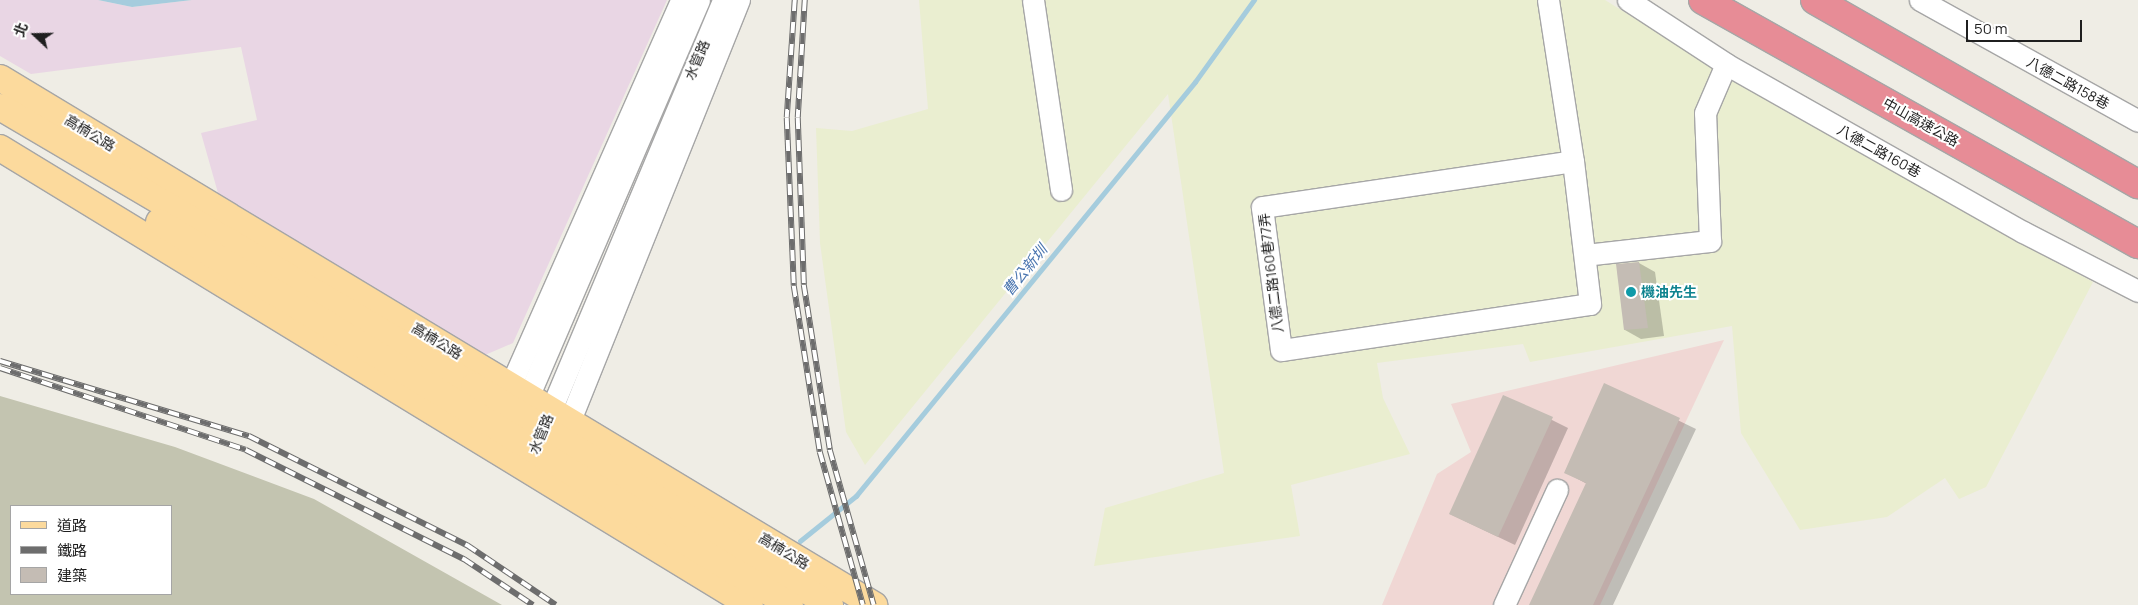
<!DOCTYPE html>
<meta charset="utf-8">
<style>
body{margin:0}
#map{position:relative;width:2138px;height:605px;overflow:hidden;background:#efede5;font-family:Manrope,"Noto Sans TC",sans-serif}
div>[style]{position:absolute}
.commercial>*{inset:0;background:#f0d7d4}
.industrial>*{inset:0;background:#e9d6e4}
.construction>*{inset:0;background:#c3c4b0}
.farmland>*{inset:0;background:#eaeed0}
.water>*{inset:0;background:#a5ccdd}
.shadow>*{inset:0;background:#0003}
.stream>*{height:4.5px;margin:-2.25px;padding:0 2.25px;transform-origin:2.25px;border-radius:2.25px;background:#a5ccdd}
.building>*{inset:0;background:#c4bcb4}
.roads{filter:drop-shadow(1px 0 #a6a6a6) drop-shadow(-1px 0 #a6a6a6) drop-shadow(0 1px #a6a6a6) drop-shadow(0 -1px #a6a6a6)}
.minor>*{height:21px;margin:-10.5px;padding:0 10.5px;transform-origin:10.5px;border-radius:10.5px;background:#fff}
.major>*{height:26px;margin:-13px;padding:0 13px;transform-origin:13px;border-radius:13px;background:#fcda9d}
.highway>*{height:28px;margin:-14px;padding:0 14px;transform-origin:14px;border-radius:14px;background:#e78c96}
.rail>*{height:5.5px;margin-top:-2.75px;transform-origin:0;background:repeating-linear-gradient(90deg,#fff 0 11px,#6d6d6d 0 22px);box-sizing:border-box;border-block:1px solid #6d6d6d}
.dots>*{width:14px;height:14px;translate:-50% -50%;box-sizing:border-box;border:2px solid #fff;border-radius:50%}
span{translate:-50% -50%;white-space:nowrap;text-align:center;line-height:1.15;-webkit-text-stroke:4px #fff;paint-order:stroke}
.street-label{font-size:14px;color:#1f1f1f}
.culture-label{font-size:14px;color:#0d838f;font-weight:700}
.left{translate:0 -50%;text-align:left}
.water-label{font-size:15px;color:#4a75af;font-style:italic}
.legend{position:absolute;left:10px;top:505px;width:162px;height:90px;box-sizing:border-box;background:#fff;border:1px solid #a5a5a5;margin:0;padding:6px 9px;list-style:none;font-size:15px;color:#1f1f1f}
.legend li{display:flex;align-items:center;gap:10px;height:25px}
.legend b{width:25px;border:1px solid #a5a5a5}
.north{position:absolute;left:10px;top:10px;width:50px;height:50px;-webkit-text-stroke:4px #fff;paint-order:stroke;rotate:291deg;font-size:14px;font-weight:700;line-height:20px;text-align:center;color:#1f1f1f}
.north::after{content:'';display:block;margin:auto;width:18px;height:22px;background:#1f1f1f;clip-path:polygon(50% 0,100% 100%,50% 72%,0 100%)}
.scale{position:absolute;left:1966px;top:20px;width:116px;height:22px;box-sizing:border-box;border:2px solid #1f1f1f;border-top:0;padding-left:6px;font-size:15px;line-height:18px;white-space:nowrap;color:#1f1f1f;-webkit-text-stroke:4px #fff;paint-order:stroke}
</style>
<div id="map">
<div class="commercial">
<div style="clip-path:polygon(1724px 340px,1600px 605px,1382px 605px,1437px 474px,1471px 452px,1451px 404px)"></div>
</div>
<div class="industrial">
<div style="clip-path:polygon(0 0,98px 0,132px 7px,192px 0,667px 0,513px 343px,478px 358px,218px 193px,201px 133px,257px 120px,241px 47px,31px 74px,0 56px)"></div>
</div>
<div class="construction">
<div style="clip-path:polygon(evenodd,0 396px,175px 447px,314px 499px,502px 605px,0 605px,0 396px,11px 506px,171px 506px,171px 594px,11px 594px,11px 506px)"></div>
</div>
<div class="farmland">
<div style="clip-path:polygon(919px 0,1605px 0,1781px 109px,2093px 282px,1986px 487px,1959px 499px,1945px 478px,1887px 517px,1800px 530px,1741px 433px,1732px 326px,1530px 362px,1523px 344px,1377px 363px,1383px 398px,1410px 454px,1291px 485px,1300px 536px,1094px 566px,1105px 508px,1224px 473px,1168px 94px,865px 465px,846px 432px,820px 243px,816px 128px,852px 131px,928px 109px)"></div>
</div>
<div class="water">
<div style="clip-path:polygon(98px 0,192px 0,132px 7px)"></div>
</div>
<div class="shadow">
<div style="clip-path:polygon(1639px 263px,1655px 272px,1664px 336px,1641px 339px,1625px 330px)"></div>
<div style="clip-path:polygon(1605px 385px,1696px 429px,1613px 605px,1530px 605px,1587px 484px,1565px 472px)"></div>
<div style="clip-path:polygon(1504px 396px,1568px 428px,1515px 545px,1450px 514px)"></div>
</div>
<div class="stream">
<div style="left:800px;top:541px;width:72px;rotate:-38.8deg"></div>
<div style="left:856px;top:496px;width:535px;rotate:-50.69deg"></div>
<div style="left:1195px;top:82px;width:101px;rotate:-54.3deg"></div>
</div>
<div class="building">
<div style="clip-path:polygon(1639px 262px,1648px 328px,1624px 330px,1616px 264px)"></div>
<div style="clip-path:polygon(1604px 383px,1680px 418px,1593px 605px,1529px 605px,1586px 483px,1564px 473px)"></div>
<div style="clip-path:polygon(1503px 395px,1553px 417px,1498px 537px,1449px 514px)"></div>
</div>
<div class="roads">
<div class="minor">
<div style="left:1033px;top:0;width:192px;rotate:81.6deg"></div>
<div style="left:1548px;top:0;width:163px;rotate:81.2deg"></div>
<div style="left:1573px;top:161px;width:144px;rotate:83.2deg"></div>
<div style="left:1590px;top:304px;width:312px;rotate:171.5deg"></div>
<div style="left:1281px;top:350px;width:144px;rotate:-97.6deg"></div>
<div style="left:1262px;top:207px;width:314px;rotate:-8.4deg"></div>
<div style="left:1628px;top:0;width:117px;rotate:33.1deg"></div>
<div style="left:1726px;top:64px;width:341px;rotate:29.5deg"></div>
<div style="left:2023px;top:232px;width:129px;rotate:27.2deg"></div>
<div style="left:1920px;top:0;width:249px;rotate:29deg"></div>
<div style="left:1585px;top:255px;width:126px;rotate:-6.4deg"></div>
<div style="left:1710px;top:241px;width:128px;rotate:-92.2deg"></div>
<div style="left:1705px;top:113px;width:53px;rotate:-66.8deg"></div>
<div style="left:504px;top:400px;width:437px;rotate:-66.1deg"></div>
<div style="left:522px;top:411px;width:447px;rotate:-66.7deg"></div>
<div style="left:545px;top:424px;width:460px;rotate:-67.2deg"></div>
<div style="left:564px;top:435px;width:469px;rotate:-68.1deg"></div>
<div style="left:1504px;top:605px;width:127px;rotate:-65.3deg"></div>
</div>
<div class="major">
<div style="left:0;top:78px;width:1021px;rotate:31.09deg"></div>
<div style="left:0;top:107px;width:550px;rotate:30.48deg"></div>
<div style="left:474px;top:386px;width:418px;rotate:31.6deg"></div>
<div style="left:0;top:148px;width:878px;rotate:31.36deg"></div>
<div style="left:159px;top:222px;width:738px;rotate:31.26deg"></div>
</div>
<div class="highway">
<div style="left:1703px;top:0;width:499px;rotate:29.3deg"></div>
<div style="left:1815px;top:0;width:372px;rotate:29.7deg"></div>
</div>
</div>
<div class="rail">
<div style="left:795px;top:0;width:118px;rotate:93.9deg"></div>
<div style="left:787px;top:118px;width:168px;rotate:87.6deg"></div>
<div style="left:794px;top:286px;width:168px;rotate:81.1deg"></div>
<div style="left:820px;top:452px;width:159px;rotate:74.3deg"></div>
<div style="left:805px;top:0;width:118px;rotate:93.4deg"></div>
<div style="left:798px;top:118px;width:167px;rotate:87.9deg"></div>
<div style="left:804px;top:285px;width:167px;rotate:81deg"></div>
<div style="left:830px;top:450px;width:161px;rotate:74.2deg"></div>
<div style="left:0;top:361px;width:260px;rotate:16.8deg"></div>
<div style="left:249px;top:436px;width:244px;rotate:26.6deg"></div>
<div style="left:467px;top:545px;width:107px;rotate:34deg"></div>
<div style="left:0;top:368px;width:259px;rotate:18.4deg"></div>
<div style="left:246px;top:450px;width:244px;rotate:26.6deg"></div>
<div style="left:464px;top:559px;width:83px;rotate:33.7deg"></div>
</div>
<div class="dots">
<div style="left:1631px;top:292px;background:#0f9aa8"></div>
</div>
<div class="street-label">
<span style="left:697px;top:60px;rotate:-67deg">水管路</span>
<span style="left:2068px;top:83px;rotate:29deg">八德二路158巷</span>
<span style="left:1921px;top:122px;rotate:29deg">中山高速公路</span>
<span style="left:90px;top:133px;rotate:31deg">高楠公路</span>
<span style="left:1879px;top:151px;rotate:29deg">八德二路160巷</span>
<span style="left:1271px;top:273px;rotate:-97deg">八德二路160巷77弄</span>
<span style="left:437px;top:341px;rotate:31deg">高楠公路</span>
<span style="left:541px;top:434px;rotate:-68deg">水管路</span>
<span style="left:784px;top:551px;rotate:31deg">高楠公路</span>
</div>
<div class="culture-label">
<span class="left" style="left:1641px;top:292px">機油先生</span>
</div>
<div class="water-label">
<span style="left:1025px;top:270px;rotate:-51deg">曹公新圳</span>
</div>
<ul class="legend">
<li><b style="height:6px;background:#fcda9d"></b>道路</li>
<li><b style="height:6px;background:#6d6d6d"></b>鐵路</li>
<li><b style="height:14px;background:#c4bcb4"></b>建築</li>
</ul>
<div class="north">北</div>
<div class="scale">50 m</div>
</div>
